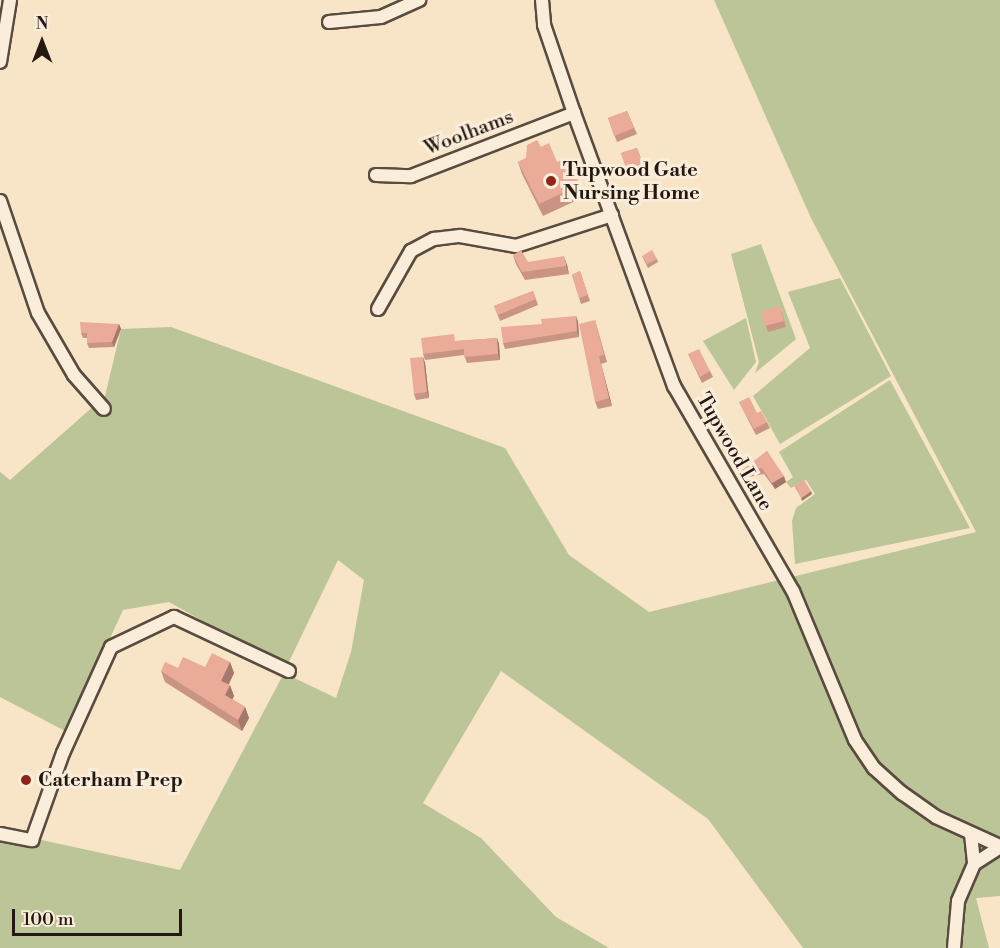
<!DOCTYPE html>
<style>
body{margin:0}
#map{position:relative;width:1000px;height:948px;overflow:hidden;background:#f8e5c7;font-family:"Libre Bodoni",serif}
div>[style]{position:absolute}
.green>*{inset:0;background:#bbc597}
.roads{filter:drop-shadow(2px 0 #5a4b3f) drop-shadow(-2px 0 #5a4b3f) drop-shadow(0 2px #5a4b3f) drop-shadow(0 -2px #5a4b3f)}
.minor>*{height:12px;margin:-6px;padding:0 6px;transform-origin:6px;border-radius:6px;background:#faeedb}
.wall>*{inset:0;background:#c99484}
.shaded-wall>*{inset:0;background:#a4786b}
.building>*{inset:0;background:#eaac99}
.dots>*{width:16px;height:16px;translate:-50% -50%;box-sizing:border-box;border:3px solid #faeedb;border-radius:50%}
span{translate:-50% -50%;white-space:nowrap;text-align:center;line-height:1.15;-webkit-text-stroke:6px #faeedb;paint-order:stroke}
.street-label{font-size:20px;color:#251812}
.poi-label{font-size:20px;color:#251812;font-weight:700}
.left{translate:0 -50%;text-align:left}
.north{position:absolute;left:12px;top:12px;width:60px;height:60px;-webkit-text-stroke:4px #faeedb;paint-order:stroke;rotate:0deg;font-size:16px;font-weight:700;line-height:24px;text-align:center;color:#251812}
.north::after{content:'';display:block;margin:auto;width:21px;height:27px;background:#251812;clip-path:polygon(50% 0,100% 100%,50% 72%,0 100%)}
.scale{position:absolute;left:12px;top:909px;width:170px;height:27px;box-sizing:border-box;border:3px solid #251812;border-top:0;padding-left:8px;font-size:18px;line-height:21px;white-space:nowrap;color:#251812;-webkit-text-stroke:4px #faeedb;paint-order:stroke}
</style>
<div id="map">
<div class="green">
<div style="clip-path:polygon(714px 0,1000px 0,1000px 896px,976px 898px,989px 948px,803px 948px,708px 819px,501px 671px,423px 803px,481px 838px,556px 917px,609px 948px,0 948px,0 831px,180px 870px,284px 673px,336px 698px,351px 652px,364px 580px,338px 560px,286px 668px,169px 602px,123px 610px,67px 732px,0 697px,0 472px,10px 480px,105px 396px,121px 329px,171px 327px,505px 448px,569px 555px,649px 612px,976px 532px,811px 218px)"></div>
<div style="clip-path:polygon(761px 244px,796px 339px,755px 373px,759px 362px,731px 254px)"></div>
<div style="clip-path:polygon(840px 278px,891px 376px,780px 444px,753px 396px,810px 348px,788px 292px)"></div>
<div style="clip-path:polygon(746px 318px,756px 362px,734px 390px,703px 341px)"></div>
<div style="clip-path:polygon(890px 380px,970px 528px,795px 564px,792px 521px,796px 508px,815px 494px,806px 480px,791px 488px,786px 482px,793px 477px,779px 452px)"></div>
</div>
<div class="roads">
<div class="minor">
<div style="left:542px;top:0;width:25px;rotate:85deg"></div>
<div style="left:544px;top:25px;width:93px;rotate:71.2deg"></div>
<div style="left:574px;top:113px;width:291px;rotate:69.9deg"></div>
<div style="left:674px;top:386px;width:237px;rotate:59.9deg"></div>
<div style="left:793px;top:591px;width:161px;rotate:67.4deg"></div>
<div style="left:855px;top:740px;width:34px;rotate:56deg"></div>
<div style="left:874px;top:768px;width:38px;rotate:42deg"></div>
<div style="left:902px;top:793px;width:42px;rotate:35.2deg"></div>
<div style="left:936px;top:817px;width:70px;rotate:24.4deg"></div>
<div style="left:329px;top:22px;width:52px;rotate:-5.5deg"></div>
<div style="left:381px;top:17px;width:42px;rotate:-24.1deg"></div>
<div style="left:0;top:62px;width:63px;rotate:-80.8deg"></div>
<div style="left:376px;top:175px;width:35px;rotate:2deg"></div>
<div style="left:411px;top:176px;width:175px;rotate:-21.1deg"></div>
<div style="left:0;top:201px;width:118px;rotate:71.3deg"></div>
<div style="left:38px;top:313px;width:72px;rotate:59.9deg"></div>
<div style="left:74px;top:375px;width:45px;rotate:48.6deg"></div>
<div style="left:378px;top:309px;width:67px;rotate:-60.4deg"></div>
<div style="left:411px;top:251px;width:26px;rotate:-28deg"></div>
<div style="left:434px;top:239px;width:26px;rotate:-7deg"></div>
<div style="left:460px;top:236px;width:57px;rotate:10.1deg"></div>
<div style="left:516px;top:246px;width:101px;rotate:-17.9deg"></div>
<div style="left:0;top:834px;width:33px;rotate:11deg"></div>
<div style="left:32px;top:840px;width:92px;rotate:-70.4deg"></div>
<div style="left:63px;top:753px;width:116px;rotate:-65.6deg"></div>
<div style="left:111px;top:647px;width:70px;rotate:-25.5deg"></div>
<div style="left:174px;top:617px;width:127px;rotate:25.2deg"></div>
<div style="left:971px;top:834px;width:30px;rotate:84deg"></div>
<div style="left:974px;top:864px;width:31px;rotate:-33deg"></div>
<div style="left:954px;top:948px;width:47px;rotate:-85.1deg"></div>
<div style="left:958px;top:901px;width:40px;rotate:-66.6deg"></div>
</div>
</div>
<div class="wall">
<div style="clip-path:polygon(627px 111px,637px 134px,617px 142px,608px 118px)"></div>
<div style="clip-path:polygon(541px 147px,557px 162px,580px 185px,584px 197px,543px 216px,522px 174px,518px 162px,526px 158px)"></div>
<div style="clip-path:polygon(637px 148px,646px 172px,630px 177px,621px 153px)"></div>
<div style="clip-path:polygon(513px 255px,528px 262px,567px 265px,569px 274px,525px 280px,516px 264px)"></div>
<div style="clip-path:polygon(642px 256px,657px 259px,658px 262px,648px 268px)"></div>
<div style="clip-path:polygon(580px 271px,590px 301px,581px 304px,572px 275px)"></div>
<div style="clip-path:polygon(533px 291px,538px 305px,500px 321px,494px 306px)"></div>
<div style="clip-path:polygon(761px 312px,782px 312px,786px 327px,768px 332px)"></div>
<div style="clip-path:polygon(576px 316px,578px 322px,579px 337px,505px 349px,503px 343px,542px 324px)"></div>
<div style="clip-path:polygon(595px 320px,607px 362px,601px 364px,612px 406px,598px 409px,595px 402px)"></div>
<div style="clip-path:polygon(119px 324px,121px 329px,114px 347px,89px 348px,87px 343px,87px 338px,83px 338px,81px 333px)"></div>
<div style="clip-path:polygon(497px 338px,499px 344px,500px 360px,467px 363px,464px 355px,425px 360px,423px 354px,457px 341px)"></div>
<div style="clip-path:polygon(688px 354px,710px 371px,713px 377px,702px 383px)"></div>
<div style="clip-path:polygon(423px 357px,425px 363px,429px 398px,416px 400px,414px 394px)"></div>
<div style="clip-path:polygon(739px 402px,757px 413px,767px 422px,770px 428px,756px 435px)"></div>
<div style="clip-path:polygon(767px 451px,786px 482px,775px 489px,764px 474px,742px 478px,740px 472px)"></div>
<div style="clip-path:polygon(230px 662px,234px 673px,229px 684px,234px 696px,232px 699px,245px 707px,249px 718px,242px 731px,165px 682px,161px 671px,178px 668px,205px 667px)"></div>
</div>
<div class="shaded-wall">
<div style="clip-path:polygon(564px 256px,567px 265px,569px 274px,566px 266px)"></div>
<div style="clip-path:polygon(576px 316px,578px 322px,579px 337px,577px 331px)"></div>
<div style="clip-path:polygon(119px 324px,121px 329px,114px 347px,112px 342px)"></div>
<div style="clip-path:polygon(497px 338px,499px 344px,500px 360px,498px 354px)"></div>
<div style="clip-path:polygon(599px 356px,601px 364px,612px 406px,609px 398px)"></div>
<div style="clip-path:polygon(423px 357px,425px 363px,429px 398px,427px 392px)"></div>
<div style="clip-path:polygon(784px 476px,786px 482px,775px 489px,772px 483px)"></div>
<div style="clip-path:polygon(811px 491px,812px 494px,802px 501px,801px 498px)"></div>
<div style="clip-path:polygon(230px 662px,234px 673px,225px 692px,221px 681px)"></div>
<div style="clip-path:polygon(230px 685px,234px 696px,229px 706px,225px 695px)"></div>
<div style="clip-path:polygon(245px 707px,249px 718px,242px 731px,238px 720px)"></div>
</div>
<div class="building">
<div style="clip-path:polygon(627px 111px,634px 128px,614px 136px,608px 118px)"></div>
<div style="clip-path:polygon(537px 140px,541px 147px,549px 143px,557px 162px,567px 158px,580px 185px,539px 204px,518px 162px,526px 158px,527px 145px)"></div>
<div style="clip-path:polygon(637px 148px,643px 165px,627px 171px,621px 153px)"></div>
<div style="clip-path:polygon(521px 250px,528px 262px,564px 256px,566px 266px,522px 272px,513px 255px)"></div>
<div style="clip-path:polygon(652px 250px,657px 259px,647px 264px,642px 256px)"></div>
<div style="clip-path:polygon(580px 271px,588px 295px,579px 298px,572px 275px)"></div>
<div style="clip-path:polygon(533px 291px,536px 299px,498px 315px,494px 306px)"></div>
<div style="clip-path:polygon(780px 306px,784px 321px,765px 326px,761px 312px)"></div>
<div style="clip-path:polygon(576px 316px,577px 331px,503px 343px,501px 327px,542px 324px,541px 319px)"></div>
<div style="clip-path:polygon(595px 320px,604px 355px,599px 356px,609px 398px,595px 402px,579px 324px)"></div>
<div style="clip-path:polygon(80px 322px,119px 324px,112px 342px,87px 343px,87px 333px,81px 333px)"></div>
<div style="clip-path:polygon(454px 334px,455px 341px,497px 338px,498px 354px,464px 357px,464px 349px,423px 354px,421px 338px)"></div>
<div style="clip-path:polygon(699px 349px,710px 371px,700px 377px,688px 354px)"></div>
<div style="clip-path:polygon(423px 357px,427px 392px,414px 394px,410px 358px)"></div>
<div style="clip-path:polygon(749px 397px,757px 413px,761px 411px,767px 422px,754px 429px,739px 402px)"></div>
<div style="clip-path:polygon(767px 451px,784px 476px,772px 483px,762px 468px,740px 472px)"></div>
<div style="clip-path:polygon(804px 480px,811px 491px,801px 498px,794px 486px)"></div>
<div style="clip-path:polygon(212px 653px,230px 662px,221px 681px,230px 685px,225px 695px,245px 707px,238px 720px,161px 671px,165px 662px,178px 668px,183px 657px,205px 667px)"></div>
</div>
<div class="dots">
<div style="left:551px;top:181px;background:#8f2418"></div>
<div style="left:26px;top:780px;background:#8f2418"></div>
</div>
<div class="street-label">
<span style="left:469px;top:133px;rotate:-21deg">Woolhams</span>
<span style="left:734px;top:452px;rotate:60deg">Tupwood Lane</span>
</div>
<div class="poi-label">
<span class="left" style="left:563px;top:182px">Tupwood Gate<br>Nursing Home</span>
<span class="left" style="left:38px;top:780px">Caterham Prep</span>
</div>
<div class="north">N</div>
<div class="scale">100 m</div>
</div>
